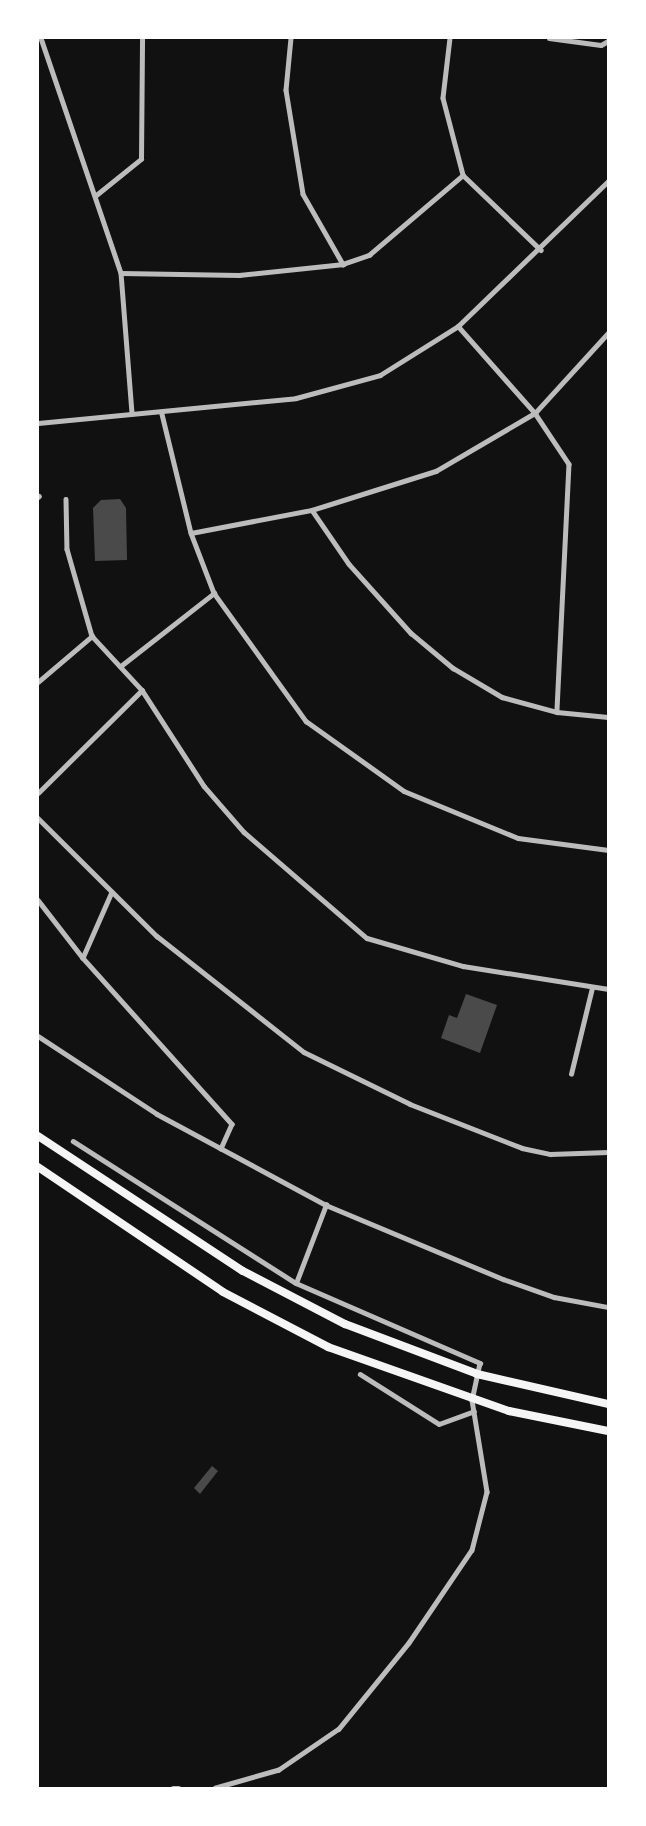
<!DOCTYPE html>
<style>
body{margin:0}
#map{position:relative;width:646px;height:1826px;overflow:hidden;background:#111;font-family:Quicksand,sans-serif}
div>[style]{position:absolute}
.building>*{inset:0;background:#4a4a4a}
.minor>*{height:4.5px;margin:-2.25px;padding:0 2.25px;transform-origin:2.25px;border-radius:2.25px;background:#bcbcbc}
.tertiary>*{height:5px;margin:-2.5px;padding:0 2.5px;transform-origin:2.5px;border-radius:2.5px;background:#bcbcbc}
.trunk>*{height:8px;margin:-4px;padding:0 4px;transform-origin:4px;border-radius:4px;background:#f5f5f5}
span{translate:-50% -50%;white-space:nowrap;text-align:center;line-height:1.15;-webkit-text-stroke:4.5px #fff;paint-order:stroke}
.frame{position:absolute;inset:0;border:39px solid #fff;pointer-events:none}
</style>
<div id="map">
<div class="building">
<div style="clip-path:polygon(120px 499px,126px 508px,127px 560px,95px 561px,93px 508px,101px 500px)"></div>
<div style="clip-path:polygon(466px 994px,497px 1005px,480px 1053px,441px 1038px,449px 1015px,457px 1018px)"></div>
<div style="clip-path:polygon(212px 1466px,218px 1471px,200px 1494px,194px 1488px)"></div>
</div>
<div class="minor">
<div style="left:41px;top:38px;width:248px;rotate:71.2deg"></div>
<div style="left:121px;top:273px;width:141px;rotate:85.5deg"></div>
<div style="left:291px;top:38px;width:52px;rotate:95.5deg"></div>
<div style="left:286px;top:90px;width:105px;rotate:80.7deg"></div>
<div style="left:303px;top:194px;width:81px;rotate:60.3deg"></div>
<div style="left:450px;top:38px;width:60px;rotate:96.7deg"></div>
<div style="left:443px;top:98px;width:80px;rotate:75.4deg"></div>
<div style="left:463px;top:175px;width:108px;rotate:43.9deg"></div>
<div style="left:549px;top:38px;width:52px;rotate:7.7deg"></div>
<div style="left:601px;top:45px;width:8px;rotate:-30deg"></div>
<div style="left:95px;top:196px;width:59px;rotate:-38.8deg"></div>
<div style="left:141px;top:159px;width:121px;rotate:-89.5deg"></div>
<div style="left:121px;top:273px;width:118px;rotate:1deg"></div>
<div style="left:239px;top:275px;width:105px;rotate:-6deg"></div>
<div style="left:343px;top:264px;width:28px;rotate:-19deg"></div>
<div style="left:369px;top:255px;width:123px;rotate:-40.4deg"></div>
<div style="left:458px;top:326px;width:116px;rotate:48.5deg"></div>
<div style="left:535px;top:413px;width:61px;rotate:56.3deg"></div>
<div style="left:569px;top:464px;width:248px;rotate:92.8deg"></div>
<div style="left:162px;top:414px;width:122px;rotate:76.3deg"></div>
<div style="left:191px;top:533px;width:64px;rotate:69deg"></div>
<div style="left:214px;top:593px;width:158px;rotate:54.3deg"></div>
<div style="left:306px;top:721px;width:120px;rotate:35.5deg"></div>
<div style="left:404px;top:791px;width:123px;rotate:22.4deg"></div>
<div style="left:518px;top:838px;width:91px;rotate:7.6deg"></div>
<div style="left:38px;top:497px;width:1px;rotate:-45deg"></div>
<div style="left:66px;top:499px;width:50px;rotate:88.9deg"></div>
<div style="left:67px;top:549px;width:91px;rotate:74deg"></div>
<div style="left:92px;top:636px;width:74px;rotate:47.2deg"></div>
<div style="left:142px;top:690px;width:114px;rotate:57.1deg"></div>
<div style="left:204px;top:786px;width:61px;rotate:49deg"></div>
<div style="left:244px;top:832px;width:162px;rotate:40.8deg"></div>
<div style="left:367px;top:938px;width:100px;rotate:16.3deg"></div>
<div style="left:463px;top:966px;width:147px;rotate:9deg"></div>
<div style="left:312px;top:510px;width:65px;rotate:55.6deg"></div>
<div style="left:349px;top:564px;width:93px;rotate:48.1deg"></div>
<div style="left:411px;top:633px;width:55px;rotate:39.8deg"></div>
<div style="left:453px;top:668px;width:57px;rotate:30.6deg"></div>
<div style="left:502px;top:697px;width:57px;rotate:15.3deg"></div>
<div style="left:557px;top:712px;width:51px;rotate:5.6deg"></div>
<div style="left:191px;top:533px;width:123px;rotate:-10.8deg"></div>
<div style="left:312px;top:510px;width:130px;rotate:-17.5deg"></div>
<div style="left:436px;top:471px;width:115px;rotate:-30.4deg"></div>
<div style="left:535px;top:413px;width:108px;rotate:-47.6deg"></div>
<div style="left:122px;top:665px;width:117px;rotate:-38deg"></div>
<div style="left:38px;top:682px;width:71px;rotate:-40.4deg"></div>
<div style="left:38px;top:793px;width:146px;rotate:-44.7deg"></div>
<div style="left:38px;top:818px;width:168px;rotate:44.8deg"></div>
<div style="left:157px;top:936px;width:187px;rotate:38.3deg"></div>
<div style="left:304px;top:1052px;width:118px;rotate:26.1deg"></div>
<div style="left:410px;top:1104px;width:120px;rotate:21.4deg"></div>
<div style="left:522px;top:1148px;width:29px;rotate:12deg"></div>
<div style="left:550px;top:1154px;width:58px;rotate:-2deg"></div>
<div style="left:112px;top:892px;width:72px;rotate:113.7deg"></div>
<div style="left:83px;top:958px;width:223px;rotate:48.1deg"></div>
<div style="left:232px;top:1124px;width:27px;rotate:114deg"></div>
<div style="left:38px;top:900px;width:73px;rotate:52.2deg"></div>
<div style="left:38px;top:1036px;width:142px;rotate:33.2deg"></div>
<div style="left:157px;top:1114px;width:192px;rotate:28.3deg"></div>
<div style="left:326px;top:1205px;width:192px;rotate:22.7deg"></div>
<div style="left:503px;top:1279px;width:54px;rotate:19.4deg"></div>
<div style="left:554px;top:1297px;width:55px;rotate:10.5deg"></div>
<div style="left:571px;top:1074px;width:89px;rotate:-76.3deg"></div>
<div style="left:73px;top:1141px;width:264px;rotate:32.5deg"></div>
<div style="left:296px;top:1283px;width:201px;rotate:23.5deg"></div>
<div style="left:480px;top:1363px;width:38px;rotate:102deg"></div>
<div style="left:472px;top:1400px;width:93px;rotate:80.7deg"></div>
<div style="left:487px;top:1492px;width:60px;rotate:104.5deg"></div>
<div style="left:472px;top:1550px;width:112px;rotate:124.1deg"></div>
<div style="left:409px;top:1643px;width:111px;rotate:129.1deg"></div>
<div style="left:339px;top:1729px;width:73px;rotate:145.7deg"></div>
<div style="left:279px;top:1770px;width:66px;rotate:164.1deg"></div>
<div style="left:296px;top:1283px;width:84px;rotate:-69deg"></div>
<div style="left:360px;top:1374px;width:93px;rotate:32.3deg"></div>
<div style="left:439px;top:1424px;width:37px;rotate:-20deg"></div>
<div style="left:173px;top:1788px;width:6px"></div>
</div>
<div class="tertiary">
<div style="left:38px;top:423px;width:259px;rotate:-5.5deg"></div>
<div style="left:296px;top:398px;width:87px;rotate:-15.3deg"></div>
<div style="left:380px;top:375px;width:92px;rotate:-32.1deg"></div>
<div style="left:458px;top:326px;width:209px;rotate:-44deg"></div>
</div>
<div class="trunk">
<div style="left:38px;top:1136px;width:245px;rotate:33.4deg"></div>
<div style="left:243px;top:1271px;width:115px;rotate:27.5deg"></div>
<div style="left:345px;top:1324px;width:141px;rotate:20.7deg"></div>
<div style="left:477px;top:1374px;width:134px;rotate:12.9deg"></div>
<div style="left:38px;top:1167px;width:223px;rotate:34deg"></div>
<div style="left:223px;top:1292px;width:119px;rotate:27.6deg"></div>
<div style="left:328px;top:1347px;width:192px;rotate:19.5deg"></div>
<div style="left:509px;top:1411px;width:101px;rotate:11.4deg"></div>
</div>
<div class="frame"></div>
</div>
